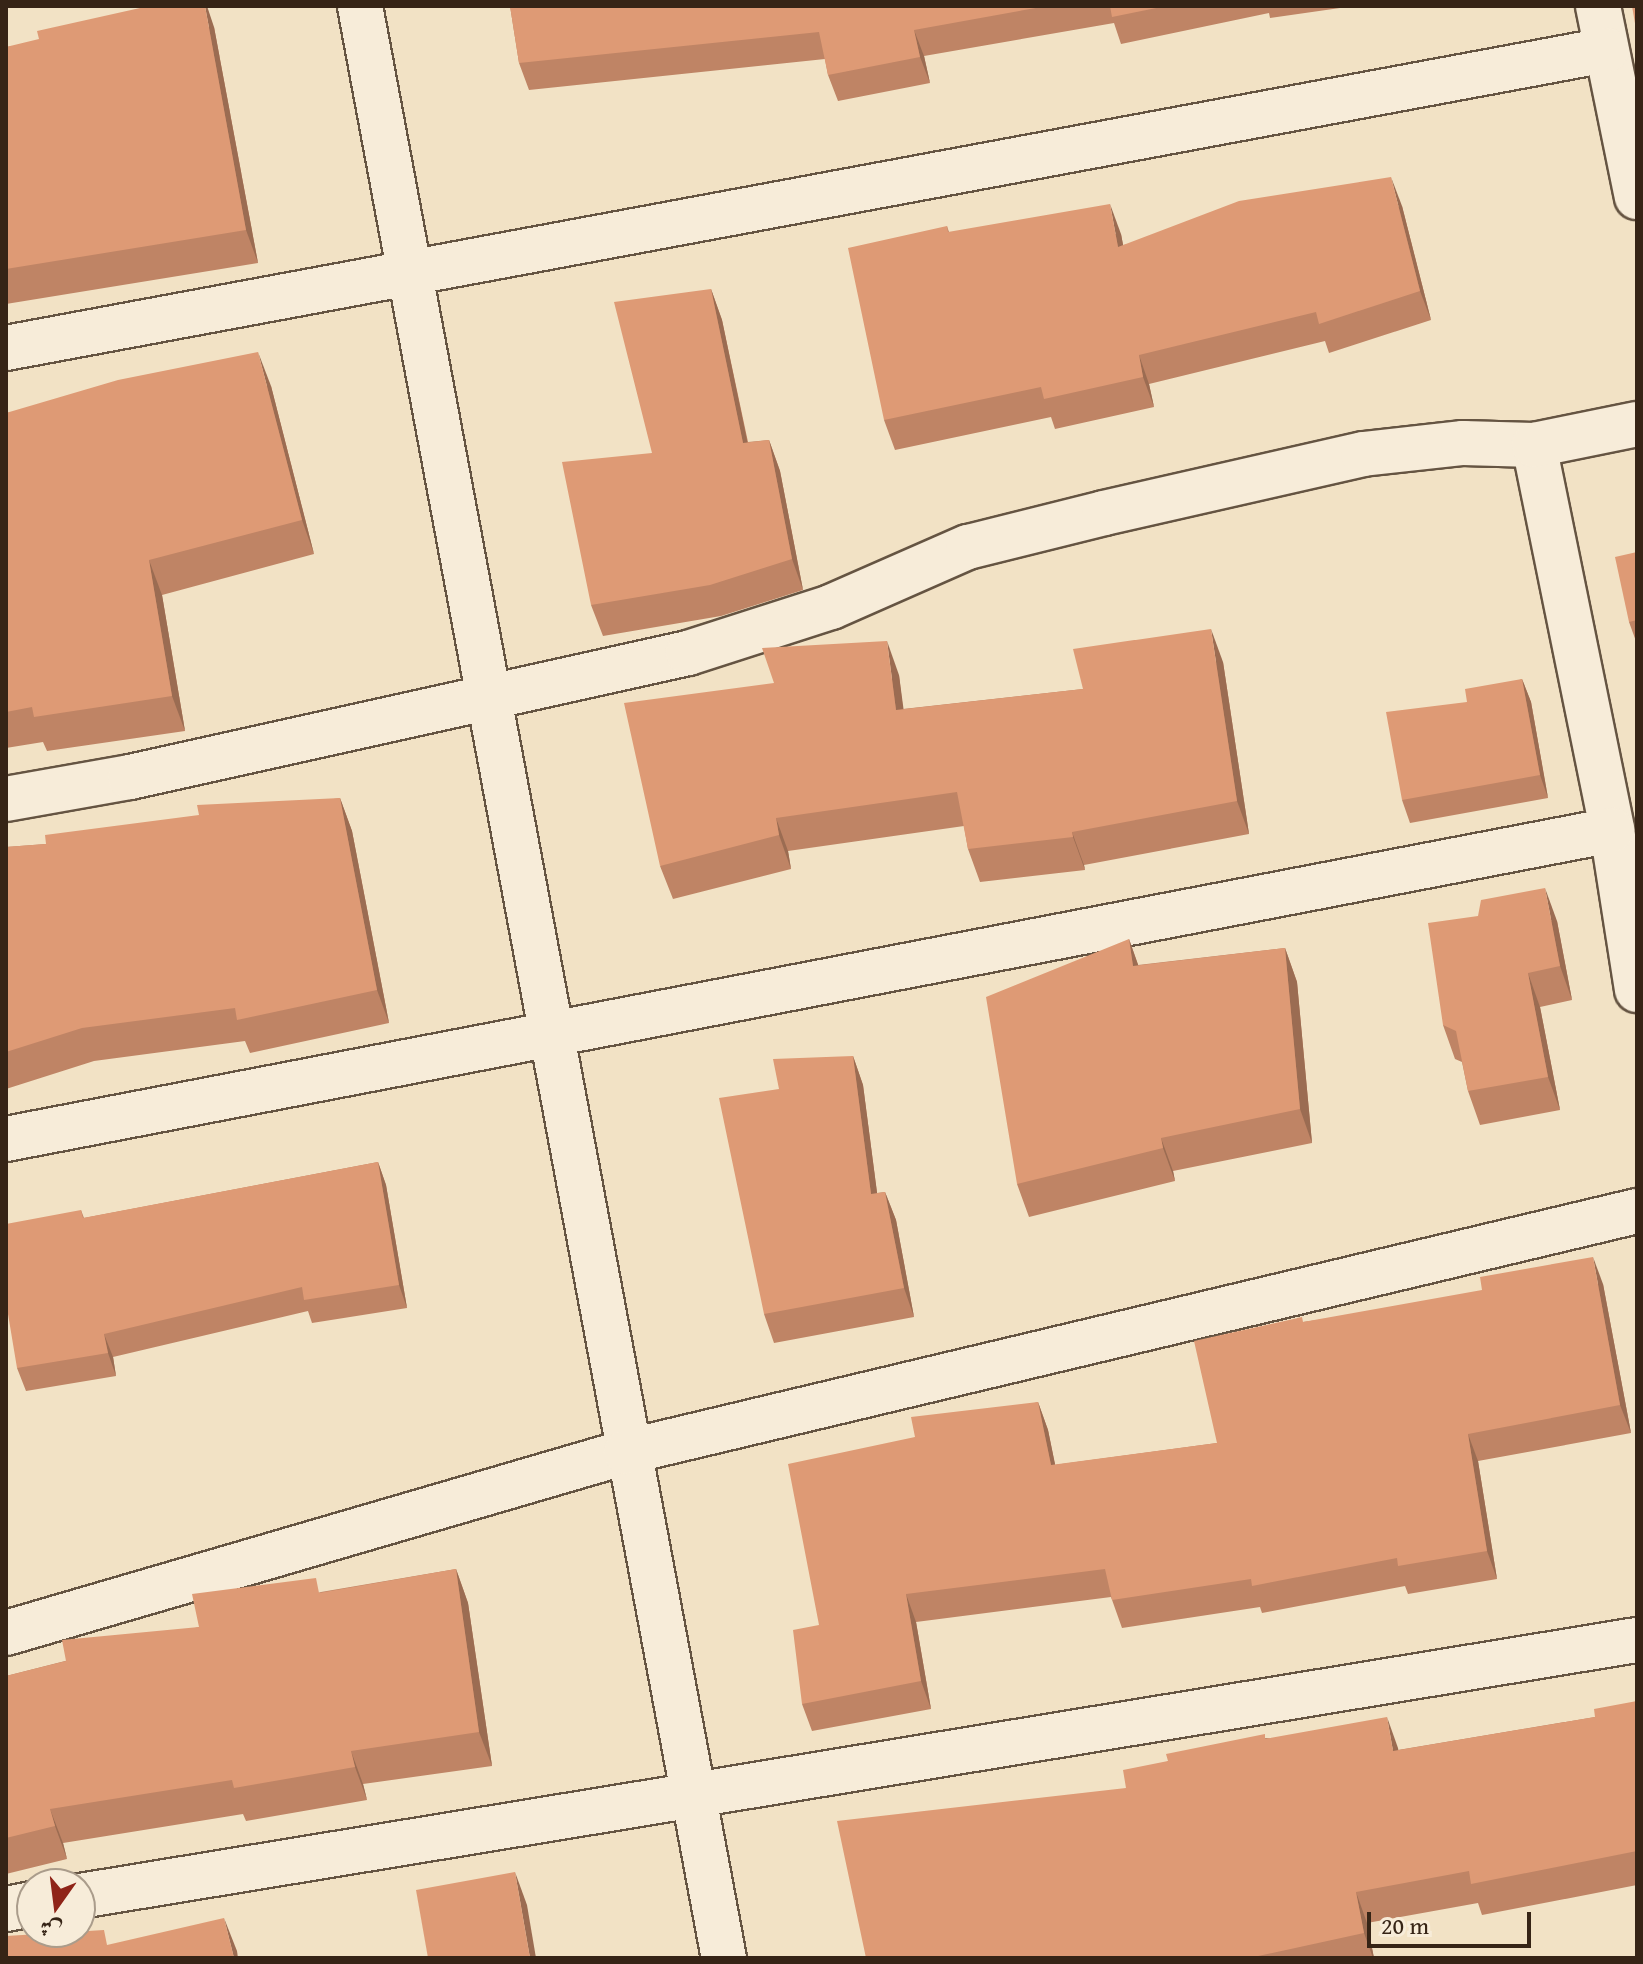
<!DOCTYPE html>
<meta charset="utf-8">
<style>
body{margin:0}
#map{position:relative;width:1643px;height:1964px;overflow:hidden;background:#f2e2c5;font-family:"Gentium Book Plus",Amiri,serif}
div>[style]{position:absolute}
.roads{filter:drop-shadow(2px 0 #655442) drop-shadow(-2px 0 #655442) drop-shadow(0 2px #655442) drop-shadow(0 -2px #655442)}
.minor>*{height:44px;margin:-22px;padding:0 22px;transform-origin:22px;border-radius:22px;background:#f7ecd9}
.wall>*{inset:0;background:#bf8465}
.shaded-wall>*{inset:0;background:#9b6c52}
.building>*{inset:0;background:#de9a75}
span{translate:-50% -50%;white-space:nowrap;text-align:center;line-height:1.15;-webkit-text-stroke:6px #f7ecd9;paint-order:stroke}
.frame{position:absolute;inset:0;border:8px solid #362416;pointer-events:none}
.north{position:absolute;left:16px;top:1868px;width:80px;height:80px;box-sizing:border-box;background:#f7ecd9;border:2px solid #aa9c8b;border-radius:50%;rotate:194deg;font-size:22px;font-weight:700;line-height:32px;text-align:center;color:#362416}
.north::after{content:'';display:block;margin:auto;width:28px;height:36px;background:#8f2418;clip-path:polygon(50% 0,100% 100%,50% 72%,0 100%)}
.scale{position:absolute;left:1367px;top:1912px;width:164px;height:36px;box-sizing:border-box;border:4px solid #362416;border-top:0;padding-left:10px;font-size:24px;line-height:28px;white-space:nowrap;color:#362416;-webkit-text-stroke:6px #f7ecd9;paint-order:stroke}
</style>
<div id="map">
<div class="roads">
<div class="minor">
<div style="left:360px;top:6px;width:1986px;rotate:79.44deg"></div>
<div style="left:1598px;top:6px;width:195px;rotate:78.5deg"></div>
<div style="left:6px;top:348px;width:1628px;rotate:-10.55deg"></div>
<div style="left:1534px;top:445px;width:393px;rotate:78.5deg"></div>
<div style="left:1612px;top:830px;width:162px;rotate:81.1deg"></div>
<div style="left:6px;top:799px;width:126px;rotate:-10.1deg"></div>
<div style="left:130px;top:777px;width:572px;rotate:-12.53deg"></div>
<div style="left:688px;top:653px;width:150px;rotate:-17.8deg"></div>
<div style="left:831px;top:607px;width:150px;rotate:-23.7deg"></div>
<div style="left:968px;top:547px;width:140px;rotate:-14deg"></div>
<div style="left:1104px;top:513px;width:266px;rotate:-12.8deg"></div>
<div style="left:1363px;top:454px;width:101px;rotate:-6.3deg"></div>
<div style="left:1463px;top:443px;width:71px;rotate:1.6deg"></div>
<div style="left:1534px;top:445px;width:105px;rotate:-11.5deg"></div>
<div style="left:6px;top:1139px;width:1635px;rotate:-10.89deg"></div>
<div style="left:6px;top:1633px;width:646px;rotate:-16.27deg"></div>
<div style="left:626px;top:1452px;width:1039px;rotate:-13.41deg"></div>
<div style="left:80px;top:1896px;width:1578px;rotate:-9.34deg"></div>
<div style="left:6px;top:1909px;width:26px;rotate:-11deg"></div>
</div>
</div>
<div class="wall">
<div style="clip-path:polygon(510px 6px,1354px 6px,1270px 18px,1269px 13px,1121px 44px,1114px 23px,924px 56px,930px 83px,838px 101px,828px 75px,825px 59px,529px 90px,519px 63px)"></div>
<div style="clip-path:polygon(214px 27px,258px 263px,6px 304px,6px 47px)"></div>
<div style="clip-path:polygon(1402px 206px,1431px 320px,1329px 353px,1325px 341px,1149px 384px,1154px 407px,1055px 429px,1051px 417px,895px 450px,884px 420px,947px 226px,949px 232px,1121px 234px,1123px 245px)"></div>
<div style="clip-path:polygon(711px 289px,722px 320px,748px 442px,769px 440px,780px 471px,803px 590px,721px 616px,603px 636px,591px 605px,652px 453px)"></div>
<div style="clip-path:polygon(271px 386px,314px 554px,162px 595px,185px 731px,47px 751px,43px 742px,6px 748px,6px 413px)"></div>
<div style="clip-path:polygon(1637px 552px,1637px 644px,1629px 622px)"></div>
<div style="clip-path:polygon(1223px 662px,1249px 834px,1084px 865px,1085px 870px,980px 882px,968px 849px,964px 826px,788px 851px,791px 869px,673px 899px,660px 866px,899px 675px,903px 709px,1083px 689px)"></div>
<div style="clip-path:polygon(1522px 679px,1531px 702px,1548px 798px,1410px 823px,1402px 800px,1467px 702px)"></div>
<div style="clip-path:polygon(340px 798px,352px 831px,389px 1023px,250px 1053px,245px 1041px,94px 1061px,6px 1089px,6px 847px,46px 844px)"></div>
<div style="clip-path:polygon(1478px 916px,1557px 921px,1572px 1000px,1540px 1007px,1560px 1110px,1480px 1125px,1468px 1091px,1462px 1062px,1455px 1059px,1443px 1025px)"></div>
<div style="clip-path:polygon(1129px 939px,1138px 965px,1285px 948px,1297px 982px,1312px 1143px,1173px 1171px,1175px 1181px,1029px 1217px,1017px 1184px)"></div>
<div style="clip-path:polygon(853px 1056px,863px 1085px,877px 1193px,885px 1192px,896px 1220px,914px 1317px,774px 1343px,764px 1314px,779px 1089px)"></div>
<div style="clip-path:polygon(378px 1162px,386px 1185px,407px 1308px,312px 1323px,308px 1311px,113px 1357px,116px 1376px,26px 1391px,17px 1368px,81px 1210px,84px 1218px)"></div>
<div style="clip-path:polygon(1603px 1284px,1631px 1433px,1478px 1461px,1497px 1579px,1408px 1594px,1405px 1586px,1262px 1613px,1260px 1607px,1122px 1628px,1111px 1597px,916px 1622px,931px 1709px,812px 1731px,802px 1704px,819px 1625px,915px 1437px,1038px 1402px,1048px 1430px,1055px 1465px,1217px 1443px,1303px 1322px)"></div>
<div style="clip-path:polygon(456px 1569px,468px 1603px,492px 1766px,363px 1784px,367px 1800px,246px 1821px,243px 1814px,63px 1843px,67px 1859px,6px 1874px,6px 1676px,199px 1627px,321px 1592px)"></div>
<div style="clip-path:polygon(1637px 1701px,1637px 1885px,1482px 1915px,1478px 1903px,1367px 1923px,1374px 1958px,866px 1958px,1168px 1761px,1266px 1738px,1398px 1750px,1595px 1717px)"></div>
</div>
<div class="shaded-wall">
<div style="clip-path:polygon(205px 6px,207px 6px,214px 27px,258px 263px,246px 230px)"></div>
<div style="clip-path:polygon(914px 30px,924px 56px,930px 83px,920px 57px)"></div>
<div style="clip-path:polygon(1391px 177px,1402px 206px,1431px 320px,1420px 291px)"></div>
<div style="clip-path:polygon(1110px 204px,1121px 234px,1129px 276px,1118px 247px)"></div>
<div style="clip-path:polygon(711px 289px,722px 320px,754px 474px,743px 443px)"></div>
<div style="clip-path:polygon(258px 352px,271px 386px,314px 554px,302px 520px)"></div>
<div style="clip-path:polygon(1139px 355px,1149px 384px,1154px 407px,1143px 377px)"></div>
<div style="clip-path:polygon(769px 440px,780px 471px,803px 590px,792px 559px)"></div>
<div style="clip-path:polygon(149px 560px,162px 595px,185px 731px,172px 696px)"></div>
<div style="clip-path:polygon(1211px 629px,1223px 662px,1249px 834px,1237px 801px)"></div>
<div style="clip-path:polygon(887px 641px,899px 675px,908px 743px,896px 710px)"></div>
<div style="clip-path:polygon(1522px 679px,1531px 702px,1548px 798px,1540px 775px)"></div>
<div style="clip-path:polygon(340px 798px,352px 831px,389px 1023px,377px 990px)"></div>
<div style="clip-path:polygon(776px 818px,788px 851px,791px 869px,779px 835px)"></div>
<div style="clip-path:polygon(1072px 832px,1084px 865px,1085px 870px,1073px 837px)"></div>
<div style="clip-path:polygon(1545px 888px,1557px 921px,1572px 1000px,1560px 966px)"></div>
<div style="clip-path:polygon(1129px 939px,1141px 973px,1133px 966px)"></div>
<div style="clip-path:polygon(1285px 948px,1297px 982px,1312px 1143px,1300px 1109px)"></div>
<div style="clip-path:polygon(1528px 973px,1540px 1007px,1560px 1110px,1548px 1077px)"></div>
<div style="clip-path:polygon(853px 1056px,863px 1085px,881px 1223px,871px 1194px)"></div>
<div style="clip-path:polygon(1161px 1138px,1173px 1171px,1175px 1181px,1163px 1148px)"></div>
<div style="clip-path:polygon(378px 1162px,386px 1185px,407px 1308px,399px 1285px)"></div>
<div style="clip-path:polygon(885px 1192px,896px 1220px,914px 1317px,904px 1288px)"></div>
<div style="clip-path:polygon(1593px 1257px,1603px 1284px,1631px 1433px,1620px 1405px)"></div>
<div style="clip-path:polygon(104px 1334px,113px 1357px,116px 1376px,108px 1353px)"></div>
<div style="clip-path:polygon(1038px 1402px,1048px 1430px,1061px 1493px,1051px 1465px)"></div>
<div style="clip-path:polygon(1468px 1434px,1478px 1461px,1497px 1579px,1487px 1551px)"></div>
<div style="clip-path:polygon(456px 1569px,468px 1603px,492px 1766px,479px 1732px)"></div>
<div style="clip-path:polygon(906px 1594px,916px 1622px,931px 1709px,921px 1681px)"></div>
<div style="clip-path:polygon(1387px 1717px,1398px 1748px,1404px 1782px,1393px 1751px)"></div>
<div style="clip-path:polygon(351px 1751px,363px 1784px,367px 1800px,355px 1767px)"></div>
<div style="clip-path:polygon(50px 1809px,63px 1843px,67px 1859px,55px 1826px)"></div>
<div style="clip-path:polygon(515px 1872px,527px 1905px,536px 1958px,530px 1958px)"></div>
<div style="clip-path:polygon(1356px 1892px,1367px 1923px,1374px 1958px,1373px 1958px,1364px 1933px)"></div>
<div style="clip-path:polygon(224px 1918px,237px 1951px,238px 1958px,234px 1958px)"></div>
</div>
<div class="building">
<div style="clip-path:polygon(149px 6px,205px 6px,246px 230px,6px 269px,6px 47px,39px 39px,37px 31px)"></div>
<div style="clip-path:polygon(510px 6px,1047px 6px,914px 30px,920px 57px,828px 75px,819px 32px,519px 63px)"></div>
<div style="clip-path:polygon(1110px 6px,1166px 6px,1112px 17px)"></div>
<div style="clip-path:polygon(1632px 6px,1637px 6px,1637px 35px)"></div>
<div style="clip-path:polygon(1391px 177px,1420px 291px,1319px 324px,1316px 312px,1139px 355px,1143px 377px,1044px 399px,1041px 387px,884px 420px,848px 248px,947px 226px,948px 232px,1110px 204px,1118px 247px,1239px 201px)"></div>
<div style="clip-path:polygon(711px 289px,743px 443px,769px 440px,792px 559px,710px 585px,591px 605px,562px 462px,652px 453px,614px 302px)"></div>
<div style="clip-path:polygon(258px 352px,302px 520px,149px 560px,172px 696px,34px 717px,32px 707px,6px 712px,6px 413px,118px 380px)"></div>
<div style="clip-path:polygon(1637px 552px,1637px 620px,1629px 622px,1615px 557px)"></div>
<div style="clip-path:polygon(1211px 629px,1237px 801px,1072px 832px,1073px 837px,968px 849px,957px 792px,776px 818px,779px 835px,660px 866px,624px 703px,774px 683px,762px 648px,887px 641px,896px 710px,1083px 689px,1073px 649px)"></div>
<div style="clip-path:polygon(1522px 679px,1540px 775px,1402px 800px,1386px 712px,1467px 702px,1465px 689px)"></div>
<div style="clip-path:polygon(340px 798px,377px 990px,237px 1020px,235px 1008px,82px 1028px,6px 1052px,6px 847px,46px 844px,45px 835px,199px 815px,197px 805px)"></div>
<div style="clip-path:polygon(1545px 888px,1560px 966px,1528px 973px,1548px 1077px,1468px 1091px,1456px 1031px,1443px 1025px,1428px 923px,1478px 916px,1481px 900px)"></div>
<div style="clip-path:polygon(1129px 939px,1133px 966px,1285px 948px,1300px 1109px,1161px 1138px,1163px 1148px,1017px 1184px,986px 997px)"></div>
<div style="clip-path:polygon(853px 1056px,871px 1194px,885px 1192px,904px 1288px,764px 1314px,719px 1098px,779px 1089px,773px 1059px)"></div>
<div style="clip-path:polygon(378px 1162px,399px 1285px,304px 1300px,302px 1287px,104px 1334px,108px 1353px,17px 1368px,6px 1302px,6px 1224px,81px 1210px,83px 1218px)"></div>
<div style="clip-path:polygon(1593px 1257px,1620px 1405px,1468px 1434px,1487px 1551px,1398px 1566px,1397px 1558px,1252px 1586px,1251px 1579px,1112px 1600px,1105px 1569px,906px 1594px,921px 1681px,802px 1704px,793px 1630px,819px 1625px,788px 1464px,915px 1437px,911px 1417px,1038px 1402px,1051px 1465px,1217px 1443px,1194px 1341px,1302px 1317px,1303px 1322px,1482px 1290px,1480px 1277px)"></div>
<div style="clip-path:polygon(456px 1569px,479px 1732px,351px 1751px,355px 1767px,234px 1788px,232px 1780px,50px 1809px,55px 1826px,6px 1838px,6px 1676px,66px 1661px,62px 1640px,199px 1627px,192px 1594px,316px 1578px,319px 1593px)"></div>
<div style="clip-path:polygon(1637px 1701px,1637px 1851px,1471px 1884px,1469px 1871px,1356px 1892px,1364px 1933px,1249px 1958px,866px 1958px,837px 1821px,1126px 1788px,1123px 1770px,1168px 1761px,1166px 1754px,1265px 1734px,1265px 1739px,1387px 1717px,1393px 1751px,1595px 1717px,1594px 1709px)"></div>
<div style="clip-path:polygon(515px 1872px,530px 1958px,428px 1958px,416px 1890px)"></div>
<div style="clip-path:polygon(224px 1918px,234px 1958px,6px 1958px,6px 1936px,104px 1930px,107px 1945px)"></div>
</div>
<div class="frame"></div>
<div class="north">ش</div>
<div class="scale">20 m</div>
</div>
